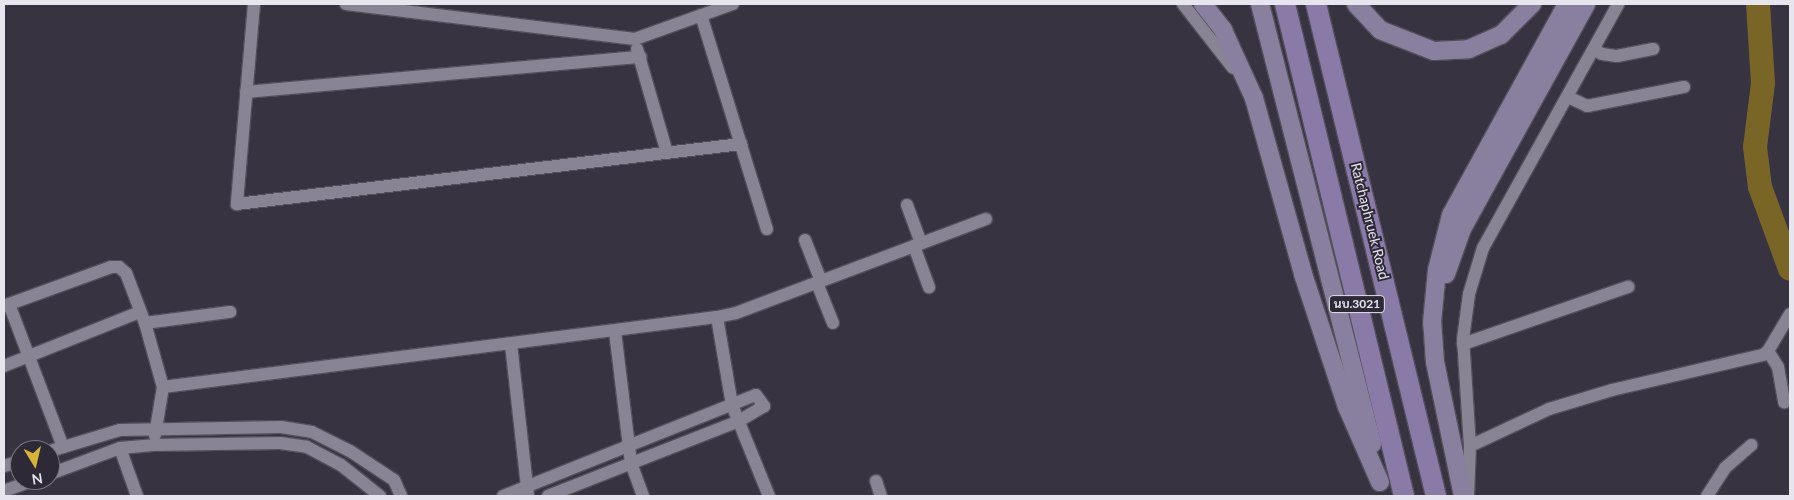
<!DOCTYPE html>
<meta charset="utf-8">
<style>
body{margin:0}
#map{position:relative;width:1794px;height:500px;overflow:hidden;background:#373341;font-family:Lato,Sarabun,sans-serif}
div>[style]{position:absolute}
.river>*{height:24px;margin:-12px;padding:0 12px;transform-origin:12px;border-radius:12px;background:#796627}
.roads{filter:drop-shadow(1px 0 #53505b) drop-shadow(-1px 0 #53505b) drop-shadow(0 1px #53505b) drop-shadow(0 -1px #53505b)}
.street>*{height:12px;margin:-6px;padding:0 6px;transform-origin:6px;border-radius:6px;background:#888494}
.secondary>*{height:18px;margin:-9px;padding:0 9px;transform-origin:9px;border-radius:9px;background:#897f9e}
.primary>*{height:20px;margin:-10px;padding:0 10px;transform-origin:10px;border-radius:10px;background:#897aa8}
span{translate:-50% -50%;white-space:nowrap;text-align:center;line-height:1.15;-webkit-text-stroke:4px #2d2937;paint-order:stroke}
.shield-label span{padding:1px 4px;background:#2d2937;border:1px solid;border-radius:4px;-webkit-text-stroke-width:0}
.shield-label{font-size:12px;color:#e7e5ee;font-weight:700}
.street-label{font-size:14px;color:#e7e5ee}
.frame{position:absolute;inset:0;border:5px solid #e7e5ee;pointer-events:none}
.north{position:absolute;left:10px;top:440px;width:50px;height:50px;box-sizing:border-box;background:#2d2937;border:1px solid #777480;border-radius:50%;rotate:171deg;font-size:14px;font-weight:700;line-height:20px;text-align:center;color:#e7e5ee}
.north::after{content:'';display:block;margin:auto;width:18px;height:22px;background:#d8b434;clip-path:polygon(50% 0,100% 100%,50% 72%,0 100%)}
</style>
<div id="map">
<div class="river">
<div style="left:1758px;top:4px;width:79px;rotate:86.4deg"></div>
<div style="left:1763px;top:83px;width:64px;rotate:97.1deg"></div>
<div style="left:1755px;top:147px;width:40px;rotate:82.9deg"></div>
<div style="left:1760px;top:187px;width:87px;rotate:69.9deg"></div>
</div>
<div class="roads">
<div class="street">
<div style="left:254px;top:4px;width:201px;rotate:94.9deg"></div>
<div style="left:237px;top:204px;width:508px;rotate:-6.79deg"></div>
<div style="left:346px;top:4px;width:291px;rotate:6.9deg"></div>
<div style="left:635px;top:39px;width:104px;rotate:-19.7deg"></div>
<div style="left:1183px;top:4px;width:81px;rotate:52deg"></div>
<div style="left:701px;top:15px;width:224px;rotate:72.9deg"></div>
<div style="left:637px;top:49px;width:108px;rotate:73.9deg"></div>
<div style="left:1595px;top:50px;width:8px;rotate:30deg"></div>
<div style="left:1602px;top:54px;width:15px;rotate:8deg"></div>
<div style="left:1617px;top:56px;width:37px;rotate:-11deg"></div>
<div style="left:246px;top:92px;width:396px;rotate:-5.1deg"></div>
<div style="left:1568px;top:97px;width:21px;rotate:25deg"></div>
<div style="left:1587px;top:106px;width:99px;rotate:-11.1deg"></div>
<div style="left:907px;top:205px;width:40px;rotate:69.8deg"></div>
<div style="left:805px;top:240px;width:44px;rotate:68.7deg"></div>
<div style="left:914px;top:246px;width:44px;rotate:69.9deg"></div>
<div style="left:817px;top:283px;width:43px;rotate:68.2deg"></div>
<div style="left:9px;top:304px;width:153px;rotate:69.3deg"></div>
<div style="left:4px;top:306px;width:114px;rotate:-20deg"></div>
<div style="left:111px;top:267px;width:8px"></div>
<div style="left:119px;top:267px;width:9px;rotate:41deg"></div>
<div style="left:126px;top:273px;width:53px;rotate:69.2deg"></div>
<div style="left:145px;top:323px;width:66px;rotate:74.3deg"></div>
<div style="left:163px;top:387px;width:49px;rotate:99.5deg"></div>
<div style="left:717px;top:317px;width:89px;rotate:80.3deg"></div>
<div style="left:732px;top:405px;width:98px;rotate:67.9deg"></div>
<div style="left:145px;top:323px;width:86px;rotate:-7.4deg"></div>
<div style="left:615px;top:331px;width:133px;rotate:83.1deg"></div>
<div style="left:631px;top:463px;width:35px;rotate:70deg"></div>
<div style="left:511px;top:344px;width:153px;rotate:83.6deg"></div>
<div style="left:1463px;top:344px;width:175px;rotate:-19.1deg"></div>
<div style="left:1768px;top:351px;width:19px;rotate:58deg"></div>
<div style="left:1778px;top:367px;width:36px;rotate:80deg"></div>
<div style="left:4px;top:366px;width:146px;rotate:-21.7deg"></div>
<div style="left:163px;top:387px;width:558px;rotate:-7.2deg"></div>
<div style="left:717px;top:317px;width:19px;rotate:-12deg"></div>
<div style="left:736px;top:313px;width:267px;rotate:-20.6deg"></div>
<div style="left:1470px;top:446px;width:87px;rotate:-25.1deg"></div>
<div style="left:1549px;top:409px;width:66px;rotate:-16.8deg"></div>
<div style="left:1612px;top:390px;width:155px;rotate:-13.1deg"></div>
<div style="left:1763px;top:355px;width:6px;rotate:-39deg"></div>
<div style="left:1768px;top:351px;width:43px;rotate:-59.3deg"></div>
<div style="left:120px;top:448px;width:51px;rotate:70.5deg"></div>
<div style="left:50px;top:451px;width:73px;rotate:-16.7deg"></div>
<div style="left:120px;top:430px;width:161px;rotate:-1.1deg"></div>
<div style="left:281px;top:427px;width:31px;rotate:9deg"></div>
<div style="left:312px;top:432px;width:42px;rotate:26.6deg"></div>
<div style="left:350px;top:451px;width:53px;rotate:33.4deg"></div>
<div style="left:394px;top:480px;width:17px;rotate:66deg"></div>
<div style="left:4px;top:466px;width:17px;rotate:-17deg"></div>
<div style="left:50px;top:474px;width:75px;rotate:-20.4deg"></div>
<div style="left:120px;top:448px;width:33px;rotate:-5deg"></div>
<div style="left:153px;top:445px;width:127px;rotate:-0.9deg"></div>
<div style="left:280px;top:443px;width:27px;rotate:8deg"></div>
<div style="left:307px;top:447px;width:38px;rotate:28deg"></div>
<div style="left:341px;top:465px;width:50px;rotate:38.5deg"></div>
<div style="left:876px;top:481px;width:16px;rotate:72deg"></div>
<div style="left:4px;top:491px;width:33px;rotate:-20deg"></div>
<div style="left:503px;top:496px;width:272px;rotate:-21.8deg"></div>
<div style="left:756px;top:395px;width:14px;rotate:54deg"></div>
<div style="left:764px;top:406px;width:29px;rotate:149deg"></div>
<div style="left:739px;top:421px;width:205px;rotate:158.6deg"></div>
<div style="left:1468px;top:496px;width:50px;rotate:-87.7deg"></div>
<div style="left:1470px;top:446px;width:107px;rotate:-93.7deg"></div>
<div style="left:1463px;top:339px;width:45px;rotate:-82.4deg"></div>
<div style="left:1469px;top:294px;width:48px;rotate:-73.1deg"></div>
<div style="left:1483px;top:248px;width:279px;rotate:-61deg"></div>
<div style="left:1707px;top:496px;width:33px;rotate:-57deg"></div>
<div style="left:1725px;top:468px;width:35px;rotate:-41deg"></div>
</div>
<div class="secondary">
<div style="left:1203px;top:4px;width:33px;rotate:52deg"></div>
<div style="left:1223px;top:30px;width:75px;rotate:65.5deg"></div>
<div style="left:1254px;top:98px;width:183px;rotate:74.4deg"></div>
<div style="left:1303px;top:274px;width:140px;rotate:71.7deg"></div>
<div style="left:1347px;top:407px;width:82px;rotate:66.3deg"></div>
<div style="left:1260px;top:4px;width:454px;rotate:75.7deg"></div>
<div style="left:1356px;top:4px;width:35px;rotate:47deg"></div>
<div style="left:1380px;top:30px;width:58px;rotate:21.3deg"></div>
<div style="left:1434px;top:51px;width:35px;rotate:-3deg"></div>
<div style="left:1469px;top:49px;width:35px;rotate:-24deg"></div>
<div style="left:1501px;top:35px;width:44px;rotate:-45deg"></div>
<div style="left:1446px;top:274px;width:48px;rotate:-70.4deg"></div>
<div style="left:1462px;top:229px;width:257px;rotate:-61.1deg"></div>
<div style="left:1463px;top:496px;width:137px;rotate:-101.8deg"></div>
<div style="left:1435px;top:362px;width:39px;rotate:-94deg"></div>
<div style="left:1432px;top:323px;width:53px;rotate:-84.6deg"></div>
<div style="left:1437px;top:270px;width:57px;rotate:-75.7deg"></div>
<div style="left:1451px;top:215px;width:241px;rotate:-61.2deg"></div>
</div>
<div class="primary">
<div style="left:1285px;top:4px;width:506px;rotate:76.4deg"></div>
<div style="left:1316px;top:4px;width:506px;rotate:76.29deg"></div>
</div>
</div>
<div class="shield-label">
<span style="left:1357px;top:304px">นบ.3021</span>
</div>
<div class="street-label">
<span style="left:1370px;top:221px;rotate:76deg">Ratchaphruek Road</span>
</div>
<div class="frame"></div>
<div class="north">N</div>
</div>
